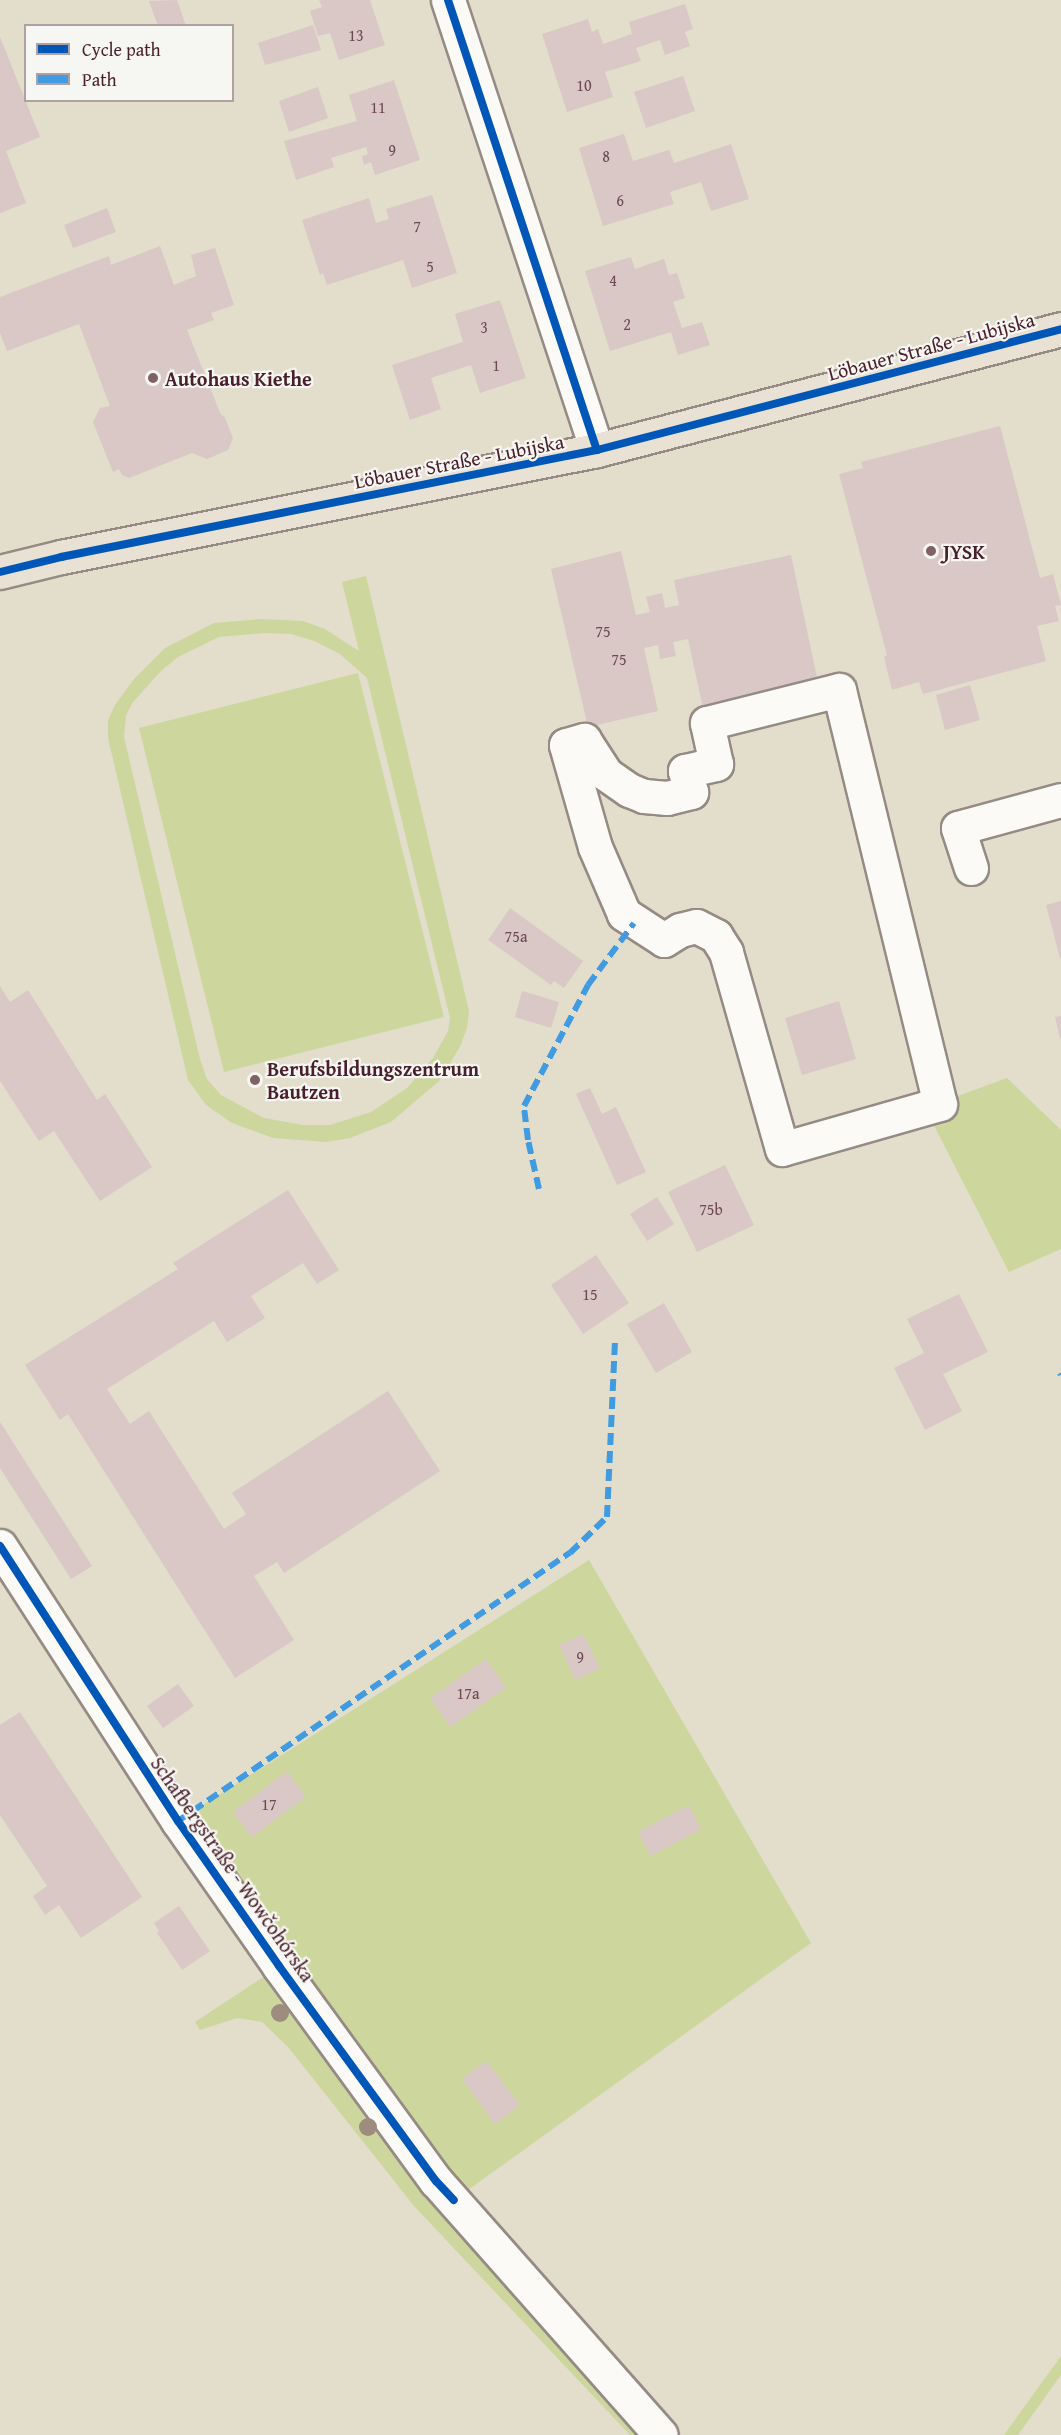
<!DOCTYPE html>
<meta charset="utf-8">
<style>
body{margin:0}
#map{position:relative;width:1061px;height:2435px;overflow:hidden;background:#e3ddcc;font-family:"Gentium Book Plus",serif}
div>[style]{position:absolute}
.green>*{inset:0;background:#cdd79d}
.building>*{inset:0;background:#d9c8c6}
.roads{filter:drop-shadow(2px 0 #958b84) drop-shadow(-2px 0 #958b84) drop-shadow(0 2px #958b84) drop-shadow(0 -2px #958b84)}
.minor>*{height:33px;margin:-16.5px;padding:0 16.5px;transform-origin:16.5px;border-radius:16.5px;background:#fbfaf7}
.major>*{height:33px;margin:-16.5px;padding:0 16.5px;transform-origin:16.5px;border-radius:16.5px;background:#e8e1d4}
.quiet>*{height:6px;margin-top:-3px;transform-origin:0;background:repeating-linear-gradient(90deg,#409be1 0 12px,transparent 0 18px)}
.cycleway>*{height:8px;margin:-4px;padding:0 4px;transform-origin:4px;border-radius:4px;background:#0057b8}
.trees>*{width:18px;height:18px;margin:-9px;border-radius:50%;background:#9e8d7e}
.dots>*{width:16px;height:16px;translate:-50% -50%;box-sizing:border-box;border:3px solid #f6f6f2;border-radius:50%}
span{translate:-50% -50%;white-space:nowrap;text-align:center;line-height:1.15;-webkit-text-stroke:4.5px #f6f6f2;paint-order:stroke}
.number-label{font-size:16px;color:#6e4952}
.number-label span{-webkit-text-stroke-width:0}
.street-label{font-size:20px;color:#4a1f2b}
.poi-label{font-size:20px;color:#4a1f2b;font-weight:700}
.left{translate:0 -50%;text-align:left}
.legend{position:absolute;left:24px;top:24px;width:210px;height:78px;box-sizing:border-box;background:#f6f6f2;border:2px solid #b1a0a2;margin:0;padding:8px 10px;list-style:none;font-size:18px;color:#4a1f2b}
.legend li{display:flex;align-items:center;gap:12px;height:30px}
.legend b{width:30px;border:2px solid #b1a0a2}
</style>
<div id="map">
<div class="green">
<div style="clip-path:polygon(evenodd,366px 576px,469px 1011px,467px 1028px,460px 1047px,439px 1081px,391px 1122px,350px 1138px,327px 1142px,273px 1138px,232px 1123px,206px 1105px,188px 1080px,108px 738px,108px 720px,115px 705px,134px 679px,165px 648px,214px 623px,261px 619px,303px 621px,325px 629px,359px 651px,342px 582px,366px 576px,264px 633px,291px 634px,314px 641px,340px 654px,367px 678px,450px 1018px,448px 1031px,433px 1058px,407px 1088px,371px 1112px,330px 1125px,303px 1125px,264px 1118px,221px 1095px,207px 1079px,200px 1059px,124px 737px,126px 715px,133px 702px,161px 671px,178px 657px,219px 637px,264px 633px)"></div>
<div style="clip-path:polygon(358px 673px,444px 1017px,224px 1072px,139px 728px)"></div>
<div style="clip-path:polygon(1007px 1078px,1061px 1130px,1061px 1249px,1009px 1272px,925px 1108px)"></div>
<div style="clip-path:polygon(589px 1560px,811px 1943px,454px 2200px,178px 1821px)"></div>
<div style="clip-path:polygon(271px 1972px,646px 2435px,630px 2435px,414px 2206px,288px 2047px,262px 2022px,237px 2018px,200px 2030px,195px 2022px)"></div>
<div style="clip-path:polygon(1061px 2356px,1061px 2375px,1018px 2435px,1004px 2435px)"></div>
</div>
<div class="building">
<div style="clip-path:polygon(177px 0,186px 26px,158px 26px,149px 1px)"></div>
<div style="clip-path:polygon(319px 0,370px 0,385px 45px,339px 60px,330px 33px,318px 36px,310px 11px,322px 7px)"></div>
<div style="clip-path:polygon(685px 4px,693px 29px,685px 32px,690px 46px,665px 55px,660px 40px,636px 48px,641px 61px,605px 72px,613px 97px,567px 112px,542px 34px,588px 19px,592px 32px,598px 29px,603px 44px,632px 34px,629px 22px)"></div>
<div style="clip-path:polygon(313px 25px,321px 50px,265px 65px,258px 43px)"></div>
<div style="clip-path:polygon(0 37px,40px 137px,6px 151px,26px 203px,0 213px)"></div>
<div style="clip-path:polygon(683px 76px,695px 111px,646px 128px,634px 92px)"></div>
<div style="clip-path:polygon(394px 80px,420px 160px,375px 175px,371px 162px,364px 165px,362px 156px,368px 154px,366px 147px,331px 158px,334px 167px,296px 180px,284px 141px,357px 121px,349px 95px)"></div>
<div style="clip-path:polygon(318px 87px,328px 118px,289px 132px,279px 101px)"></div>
<div style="clip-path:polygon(624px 134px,633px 161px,669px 150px,674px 163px,731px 144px,749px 199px,711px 211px,701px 182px,670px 192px,674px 204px,603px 226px,579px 148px)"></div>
<div style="clip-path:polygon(432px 195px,457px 273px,412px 288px,403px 260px,327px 285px,323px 273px,320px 275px,302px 220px,369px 198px,376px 223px,389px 219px,386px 209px)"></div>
<div style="clip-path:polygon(107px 208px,116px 232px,73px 248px,64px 225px)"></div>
<div style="clip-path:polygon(160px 246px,174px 285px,196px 276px,191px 255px,215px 248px,234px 305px,211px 313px,214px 320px,187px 330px,221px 415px,224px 416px,233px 438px,228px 450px,207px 459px,192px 453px,129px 478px,122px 475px,119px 469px,113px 472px,93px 422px,100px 408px,110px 406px,79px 324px,7px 351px,0 333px,0 297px,109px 256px,111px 265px)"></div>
<div style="clip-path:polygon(631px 257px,635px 269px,664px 259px,669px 275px,677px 273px,685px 298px,673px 302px,682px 328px,702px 322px,710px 345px,678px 355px,671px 332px,610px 351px,585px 271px)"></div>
<div style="clip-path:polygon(500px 300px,526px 378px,480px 393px,471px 365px,431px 378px,441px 409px,410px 420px,392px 365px,463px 342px,455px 314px)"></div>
<div style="clip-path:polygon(1000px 426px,1040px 578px,1053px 574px,1061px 605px,1055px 606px,1059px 621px,1037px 626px,1046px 661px,923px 694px,919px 682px,892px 690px,884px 657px,887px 655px,839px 474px,863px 468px,861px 462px)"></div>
<div style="clip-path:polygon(621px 551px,636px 615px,650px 612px,646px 597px,662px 593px,665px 608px,679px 605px,674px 580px,791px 555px,819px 687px,704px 713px,688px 639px,673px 642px,676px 656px,660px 659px,658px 645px,644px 648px,658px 711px,588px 727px,551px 569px)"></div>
<div style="clip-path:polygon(970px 685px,980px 720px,945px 730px,936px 695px)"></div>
<div style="clip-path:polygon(1061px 901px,1061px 958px,1060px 958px,1046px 905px)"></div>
<div style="clip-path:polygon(510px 908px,583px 961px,564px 988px,554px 981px,551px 985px,488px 940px)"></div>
<div style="clip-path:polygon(0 986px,10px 1002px,28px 990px,97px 1100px,105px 1094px,152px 1167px,100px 1201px,54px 1131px,39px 1141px,0 1081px)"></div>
<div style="clip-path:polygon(522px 991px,559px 1002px,551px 1028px,515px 1017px)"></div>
<div style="clip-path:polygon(839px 1001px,856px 1059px,802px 1075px,785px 1018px)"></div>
<div style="clip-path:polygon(1061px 1016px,1061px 1038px,1060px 1038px,1055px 1017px)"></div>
<div style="clip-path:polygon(590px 1088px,602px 1114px,616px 1107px,646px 1172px,617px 1185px,576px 1094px)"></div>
<div style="clip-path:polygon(725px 1165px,754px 1225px,697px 1252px,668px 1192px)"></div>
<div style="clip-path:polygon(288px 1190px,339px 1270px,317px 1284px,303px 1263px,251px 1296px,265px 1318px,227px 1342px,214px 1321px,107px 1389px,130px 1424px,149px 1411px,224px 1529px,246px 1514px,232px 1493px,388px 1391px,440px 1471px,284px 1573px,277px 1562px,254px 1576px,294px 1640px,235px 1678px,68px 1414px,60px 1420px,25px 1365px,178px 1269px,173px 1263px)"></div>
<div style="clip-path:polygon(657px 1197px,674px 1224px,647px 1241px,630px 1214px)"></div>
<div style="clip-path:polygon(596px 1255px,629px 1303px,583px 1334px,551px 1285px)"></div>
<div style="clip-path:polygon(959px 1294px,988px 1352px,943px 1374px,962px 1411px,925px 1430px,894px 1368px,924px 1353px,907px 1319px)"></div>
<div style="clip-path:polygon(664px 1303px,692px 1352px,656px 1373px,627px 1324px)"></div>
<div style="clip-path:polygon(0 1422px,92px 1566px,71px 1579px,0 1468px)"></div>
<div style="clip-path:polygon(583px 1634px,600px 1668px,575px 1680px,559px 1645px)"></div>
<div style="clip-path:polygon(486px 1659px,506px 1688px,450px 1727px,430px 1698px)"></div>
<div style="clip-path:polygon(178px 1684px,194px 1706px,163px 1728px,147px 1706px)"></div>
<div style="clip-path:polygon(20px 1712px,142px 1897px,81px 1938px,59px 1905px,45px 1915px,33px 1896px,47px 1886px,0 1815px,0 1725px)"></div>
<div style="clip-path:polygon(287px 1771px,306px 1797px,252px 1837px,233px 1812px)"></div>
<div style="clip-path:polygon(689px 1805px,701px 1829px,651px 1856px,638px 1832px)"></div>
<div style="clip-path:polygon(179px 1906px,210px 1951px,182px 1970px,157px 1933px,159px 1931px,154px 1923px)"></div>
<div style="clip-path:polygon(486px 2061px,520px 2105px,495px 2124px,462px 2079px)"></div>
</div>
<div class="roads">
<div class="minor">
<div style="left:448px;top:0;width:474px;rotate:71.7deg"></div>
<div style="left:839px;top:690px;width:426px;rotate:76.3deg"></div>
<div style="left:940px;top:1104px;width:164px;rotate:164.1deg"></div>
<div style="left:782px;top:1149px;width:205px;rotate:-105.9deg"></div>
<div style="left:726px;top:952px;width:19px;rotate:-122deg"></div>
<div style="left:716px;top:936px;width:22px;rotate:-153deg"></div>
<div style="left:696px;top:926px;width:16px;rotate:166deg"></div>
<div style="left:680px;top:930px;width:19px;rotate:148deg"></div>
<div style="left:664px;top:940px;width:48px;rotate:-147deg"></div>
<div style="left:624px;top:914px;width:73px;rotate:-113.4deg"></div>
<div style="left:595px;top:847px;width:106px;rotate:-105.9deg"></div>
<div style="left:566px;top:745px;width:19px;rotate:-16deg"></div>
<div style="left:584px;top:740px;width:40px;rotate:57.1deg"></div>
<div style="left:606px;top:774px;width:28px;rotate:35deg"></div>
<div style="left:629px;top:790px;width:16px;rotate:22deg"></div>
<div style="left:644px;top:796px;width:23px;rotate:5deg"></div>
<div style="left:667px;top:798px;width:25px;rotate:-14deg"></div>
<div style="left:691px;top:792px;width:22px;rotate:-106deg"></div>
<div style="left:685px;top:771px;width:32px;rotate:-13deg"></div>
<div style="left:716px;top:764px;width:42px;rotate:-102.4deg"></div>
<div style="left:707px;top:723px;width:136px;rotate:-14deg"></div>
<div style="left:971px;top:868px;width:42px;rotate:-108deg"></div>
<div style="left:958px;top:828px;width:107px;rotate:-15.2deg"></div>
<div style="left:0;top:1546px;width:328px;rotate:57.1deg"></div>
<div style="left:178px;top:1821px;width:177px;rotate:55.1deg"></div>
<div style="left:279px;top:1966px;width:266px;rotate:53.9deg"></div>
<div style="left:436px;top:2181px;width:339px;rotate:48.5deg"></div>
</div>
<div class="major">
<div style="left:0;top:572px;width:63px;rotate:-13.8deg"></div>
<div style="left:61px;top:557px;width:547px;rotate:-11.29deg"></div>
<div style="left:597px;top:450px;width:480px;rotate:-14.6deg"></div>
</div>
</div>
<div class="quiet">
<div style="left:539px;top:1189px;width:50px;rotate:-102.7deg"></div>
<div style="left:528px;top:1140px;width:34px;rotate:-97deg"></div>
<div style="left:524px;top:1106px;width:137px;rotate:-62.1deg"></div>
<div style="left:588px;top:985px;width:77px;rotate:-53.4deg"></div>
<div style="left:1060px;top:1373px;width:2px;rotate:63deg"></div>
<div style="left:178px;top:1821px;width:475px;rotate:-34.4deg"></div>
<div style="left:570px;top:1553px;width:52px;rotate:-44.2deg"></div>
<div style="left:607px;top:1517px;width:176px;rotate:-87.4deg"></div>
</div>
<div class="cycleway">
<div style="left:448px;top:0;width:474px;rotate:71.7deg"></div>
<div style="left:0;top:572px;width:63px;rotate:-13.8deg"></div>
<div style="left:61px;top:557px;width:547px;rotate:-11.29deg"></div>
<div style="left:597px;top:450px;width:480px;rotate:-14.6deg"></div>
<div style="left:0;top:1546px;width:328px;rotate:57.1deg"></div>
<div style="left:178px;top:1821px;width:177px;rotate:55.1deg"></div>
<div style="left:279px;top:1966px;width:266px;rotate:53.9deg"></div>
<div style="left:436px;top:2181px;width:26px;rotate:47deg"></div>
</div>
<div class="trees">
<div style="left:280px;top:2013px"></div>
<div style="left:368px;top:2127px"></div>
</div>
<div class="dots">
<div style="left:153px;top:378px;background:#806263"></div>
<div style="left:931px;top:551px;background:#806263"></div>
<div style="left:255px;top:1080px;background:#806263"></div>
</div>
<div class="number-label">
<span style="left:356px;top:35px">13</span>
<span style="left:584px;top:85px">10</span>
<span style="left:378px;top:107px">11</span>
<span style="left:392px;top:150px">9</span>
<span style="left:606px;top:156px">8</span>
<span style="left:620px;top:200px">6</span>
<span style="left:417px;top:226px">7</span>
<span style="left:430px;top:266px">5</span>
<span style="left:613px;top:280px">4</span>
<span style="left:627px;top:324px">2</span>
<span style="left:484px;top:327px">3</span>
<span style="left:496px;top:365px">1</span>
<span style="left:603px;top:631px">75</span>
<span style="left:619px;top:659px">75</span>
<span style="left:516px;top:936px">75a</span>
<span style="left:711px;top:1209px">75b</span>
<span style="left:590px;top:1294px">15</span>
<span style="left:580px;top:1657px">9</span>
<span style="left:468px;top:1693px">17a</span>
<span style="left:269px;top:1804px">17</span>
</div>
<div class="street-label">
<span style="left:931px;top:346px;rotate:-15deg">Löbauer Straße - Lubijska</span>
<span style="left:459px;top:461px;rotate:-11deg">Löbauer Straße - Lubijska</span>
<span style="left:233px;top:1869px;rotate:55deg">Schafbergstraße - Wowčohórska</span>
</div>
<div class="poi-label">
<span class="left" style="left:165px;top:378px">Autohaus Kiethe</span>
<span class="left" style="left:943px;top:551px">JYSK</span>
<span class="left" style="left:267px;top:1080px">Berufsbildungszentrum<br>Bautzen</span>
</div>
<ul class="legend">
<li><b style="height:8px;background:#0057b8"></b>Cycle path</li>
<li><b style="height:8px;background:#409be1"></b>Path</li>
</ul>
</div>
